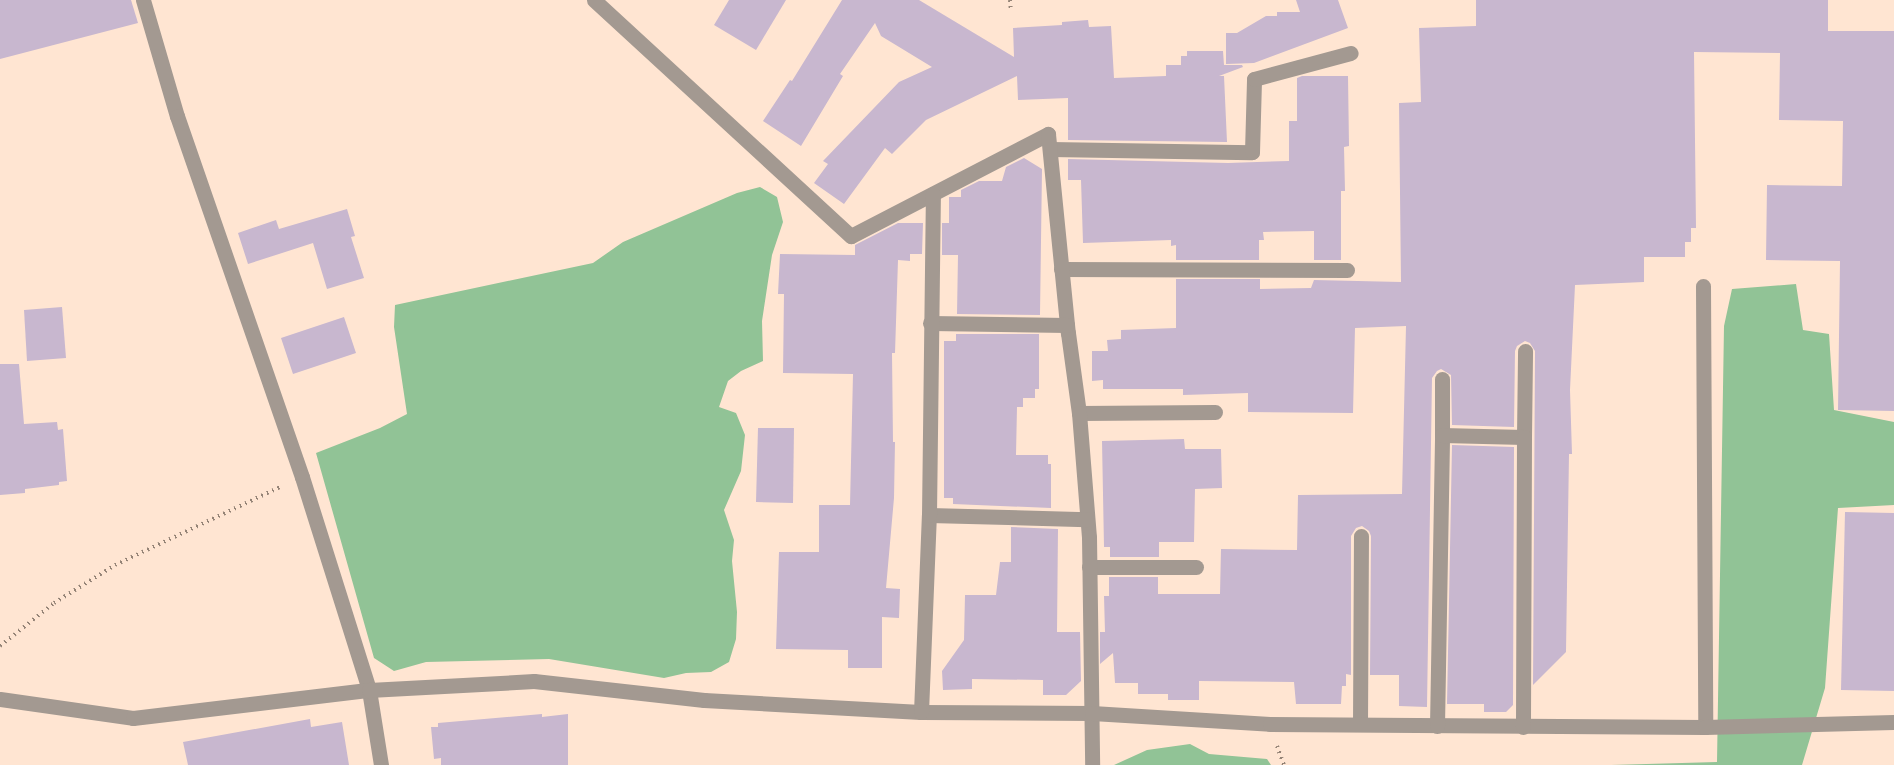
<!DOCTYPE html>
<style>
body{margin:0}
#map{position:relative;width:1894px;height:765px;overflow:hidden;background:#ffe5d2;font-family:"PT Sans",sans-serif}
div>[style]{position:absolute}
.forest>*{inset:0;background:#91c396}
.building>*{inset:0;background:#c8b7cf}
.path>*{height:4px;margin-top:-2px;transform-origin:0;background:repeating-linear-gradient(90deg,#948376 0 1.5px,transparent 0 6px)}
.lane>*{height:15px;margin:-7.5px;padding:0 7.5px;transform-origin:7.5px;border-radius:7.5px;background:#a39991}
.street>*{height:15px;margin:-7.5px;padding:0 7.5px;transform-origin:7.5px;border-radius:7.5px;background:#a39991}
span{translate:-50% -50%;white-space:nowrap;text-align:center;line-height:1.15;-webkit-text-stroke:6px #fff;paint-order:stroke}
</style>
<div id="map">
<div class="forest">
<div style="clip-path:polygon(760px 187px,777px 197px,783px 222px,772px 255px,762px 321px,763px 361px,741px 371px,728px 381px,719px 407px,736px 413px,745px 435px,741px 471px,724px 510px,734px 540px,732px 561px,737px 612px,736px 639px,729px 662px,711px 672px,686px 673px,664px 678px,549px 659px,426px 662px,394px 671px,374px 658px,316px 453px,380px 428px,407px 414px,394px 327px,395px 305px,593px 263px,623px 242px,737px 193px)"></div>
<div style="clip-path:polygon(1796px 284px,1803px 330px,1829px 334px,1834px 410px,1894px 422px,1894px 505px,1838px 508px,1825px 688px,1802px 765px,1611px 765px,1717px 762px,1724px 326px,1732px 289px)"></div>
<div style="clip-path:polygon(1190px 744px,1209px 754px,1267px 759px,1271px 765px,1114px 765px,1147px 750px)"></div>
</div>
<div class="building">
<div style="clip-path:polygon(0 0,131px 0,138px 23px,0 59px)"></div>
<div style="clip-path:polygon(729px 0,786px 0,756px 50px,714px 25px)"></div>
<div style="clip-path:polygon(842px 0,919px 0,1014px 57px,1013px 28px,1062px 25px,1062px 22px,1088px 20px,1089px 27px,1111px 26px,1114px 78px,1166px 76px,1166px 65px,1181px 65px,1181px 56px,1187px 56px,1187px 51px,1223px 51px,1224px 65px,1242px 65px,1243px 67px,1219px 76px,1224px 76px,1227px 142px,1068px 140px,1068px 98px,1018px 100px,1017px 76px,926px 120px,892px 154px,885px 148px,844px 204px,814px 183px,828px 164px,823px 161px,899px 82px,932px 67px,881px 36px,875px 23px,840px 74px,843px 76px,801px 146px,763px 121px,790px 80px,792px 81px)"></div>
<div style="clip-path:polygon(1296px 0,1338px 0,1348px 28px,1254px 63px,1226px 64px,1226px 33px,1237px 33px,1266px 16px,1277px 16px,1277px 12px,1300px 12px)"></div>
<div style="clip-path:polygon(1476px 0,1828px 0,1828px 31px,1894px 31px,1894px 411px,1838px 410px,1840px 261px,1766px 260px,1767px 185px,1842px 186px,1843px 121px,1779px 120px,1780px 53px,1694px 52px,1696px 228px,1691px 228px,1691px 242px,1685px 242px,1685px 257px,1644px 257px,1644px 282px,1575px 285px,1570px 390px,1572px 454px,1569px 454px,1566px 652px,1533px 685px,1535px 351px,1530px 343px,1525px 341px,1517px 346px,1515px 351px,1514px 427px,1452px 425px,1451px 375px,1441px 369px,1437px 371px,1432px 378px,1427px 707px,1399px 706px,1399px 675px,1370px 675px,1371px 536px,1369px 531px,1362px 526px,1356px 528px,1351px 536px,1351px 675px,1346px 674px,1346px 686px,1342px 686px,1341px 704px,1296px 704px,1294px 682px,1199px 681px,1199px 700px,1168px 700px,1168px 694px,1138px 694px,1138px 683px,1115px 683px,1113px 653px,1100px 664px,1100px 632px,1105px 632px,1104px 596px,1109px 596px,1109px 577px,1158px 577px,1158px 594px,1220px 594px,1221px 549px,1297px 550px,1298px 495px,1402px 494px,1406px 326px,1355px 328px,1353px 413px,1248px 412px,1248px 393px,1183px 395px,1183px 389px,1103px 389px,1103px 380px,1092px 381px,1092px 351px,1108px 351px,1107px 340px,1121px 339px,1121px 330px,1176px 328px,1176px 279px,1260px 279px,1260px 289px,1311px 288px,1314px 280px,1401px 282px,1399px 103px,1421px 102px,1419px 28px,1476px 26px)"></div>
<div style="clip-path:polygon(1302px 76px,1348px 76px,1349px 146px,1344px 147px,1345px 191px,1341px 191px,1341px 260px,1314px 260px,1314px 231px,1263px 232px,1264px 240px,1259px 240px,1259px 260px,1176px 260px,1176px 245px,1171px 246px,1171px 240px,1083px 243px,1081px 180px,1068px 180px,1068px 159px,1228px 163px,1289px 161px,1289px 121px,1297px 121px,1297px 78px)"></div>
<div style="clip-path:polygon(1024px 158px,1042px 169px,1040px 315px,957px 314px,958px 255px,942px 255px,942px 223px,949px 223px,949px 197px,961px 197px,961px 190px,979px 181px,1002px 181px,1006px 167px)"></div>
<div style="clip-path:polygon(347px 209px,355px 236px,351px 237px,364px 278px,327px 289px,313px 243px,248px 264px,238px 233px,276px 220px,279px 229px)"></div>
<div style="clip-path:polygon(898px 223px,923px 223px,922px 254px,910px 254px,910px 261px,898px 260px,895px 353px,892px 353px,893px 442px,895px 442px,894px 498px,886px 588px,900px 589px,899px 618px,882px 617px,882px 668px,848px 668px,848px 650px,776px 649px,779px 552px,819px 552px,819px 505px,850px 505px,853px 374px,783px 373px,784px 294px,778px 294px,780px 254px,855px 255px,855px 245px)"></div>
<div style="clip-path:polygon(62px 307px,66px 358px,27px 361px,24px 310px)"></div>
<div style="clip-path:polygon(344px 317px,356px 353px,293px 374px,281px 338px)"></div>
<div style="clip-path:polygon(956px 334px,1039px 334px,1039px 389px,1035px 389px,1035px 398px,1023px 398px,1023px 407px,1017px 407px,1016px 455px,1048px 455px,1048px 464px,1051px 464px,1051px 508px,953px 504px,953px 498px,944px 498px,944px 341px,956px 341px)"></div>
<div style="clip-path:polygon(0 364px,19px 364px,24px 424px,57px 422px,58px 430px,63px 429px,67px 481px,59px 482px,59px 485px,25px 489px,25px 493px,0 495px)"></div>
<div style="clip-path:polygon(758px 428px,794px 428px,793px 503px,756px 502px)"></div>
<div style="clip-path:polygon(1184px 439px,1185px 449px,1221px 449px,1222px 488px,1195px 489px,1194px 542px,1159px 542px,1159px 557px,1110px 557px,1110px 547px,1104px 547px,1102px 441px)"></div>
<div style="clip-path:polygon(1452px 445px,1514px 447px,1513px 705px,1506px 712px,1484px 712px,1484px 704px,1447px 704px)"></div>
<div style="clip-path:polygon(1845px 512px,1894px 513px,1894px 691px,1841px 690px)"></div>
<div style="clip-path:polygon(1011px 527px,1058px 529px,1057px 632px,1080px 632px,1081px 681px,1066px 695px,1043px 695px,1043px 680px,972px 679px,972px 689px,943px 690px,942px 671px,964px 640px,965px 595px,996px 595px,1000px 562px,1011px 562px)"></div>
<div style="clip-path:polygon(542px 714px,542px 717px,568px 714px,568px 765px,441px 765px,441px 758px,434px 759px,431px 727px,438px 727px,438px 723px)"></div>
<div style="clip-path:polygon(310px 719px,311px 727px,342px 722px,349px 765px,188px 765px,183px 742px)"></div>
</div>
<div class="path">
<div style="left:1010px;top:0;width:11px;rotate:85deg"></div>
<div style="left:0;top:646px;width:69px;rotate:-38.5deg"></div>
<div style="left:54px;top:603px;width:72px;rotate:-31.9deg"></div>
<div style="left:115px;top:565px;width:185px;rotate:-25.3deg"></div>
<div style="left:1277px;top:746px;width:20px;rotate:70deg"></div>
</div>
<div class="lane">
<div style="left:594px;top:0;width:349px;rotate:42.6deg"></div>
<div style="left:1050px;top:149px;width:202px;rotate:0.9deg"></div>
<div style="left:1252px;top:152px;width:73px;rotate:-88.4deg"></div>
<div style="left:1254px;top:79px;width:100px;rotate:-15deg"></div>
<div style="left:1061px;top:269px;width:286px;rotate:0.2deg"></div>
<div style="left:1703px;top:286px;width:441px;rotate:89.7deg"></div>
<div style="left:1079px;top:413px;width:136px;rotate:-0.4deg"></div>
<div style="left:1442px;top:435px;width:56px;rotate:-90deg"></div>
<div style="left:1524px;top:437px;width:86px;rotate:-89.3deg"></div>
<div style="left:1089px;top:567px;width:107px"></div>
<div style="left:1360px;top:724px;width:188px;rotate:-89.7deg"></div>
</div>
<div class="street">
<div style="left:143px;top:0;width:121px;rotate:73.7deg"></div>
<div style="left:177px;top:116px;width:382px;rotate:70.9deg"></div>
<div style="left:302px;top:477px;width:223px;rotate:72.5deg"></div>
<div style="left:369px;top:690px;width:76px;rotate:80.9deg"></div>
<div style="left:851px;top:236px;width:222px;rotate:-27.4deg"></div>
<div style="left:1048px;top:134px;width:200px;rotate:84.3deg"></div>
<div style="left:1068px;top:333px;width:81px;rotate:82.2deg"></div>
<div style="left:1079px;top:413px;width:124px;rotate:85.4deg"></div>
<div style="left:1089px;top:537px;width:228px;rotate:89.2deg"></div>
<div style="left:930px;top:323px;width:137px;rotate:0.8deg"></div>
<div style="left:929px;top:515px;width:158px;rotate:1.5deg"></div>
<div style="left:0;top:699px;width:134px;rotate:8.1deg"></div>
<div style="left:133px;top:718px;width:238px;rotate:-6.8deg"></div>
<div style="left:369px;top:690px;width:165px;rotate:-3.1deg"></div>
<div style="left:534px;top:681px;width:171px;rotate:6.4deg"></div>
<div style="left:704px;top:700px;width:217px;rotate:3.2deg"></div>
<div style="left:921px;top:712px;width:171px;rotate:0.3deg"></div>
<div style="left:1092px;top:713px;width:178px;rotate:3.5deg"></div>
<div style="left:1270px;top:724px;width:435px;rotate:0.4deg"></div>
<div style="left:1705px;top:727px;width:189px;rotate:-1.5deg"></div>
<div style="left:921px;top:712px;width:197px;rotate:-87.7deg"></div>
<div style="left:929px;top:515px;width:321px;rotate:-89.3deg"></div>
<div style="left:1437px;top:726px;width:291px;rotate:-89deg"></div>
<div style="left:1442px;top:435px;width:82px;rotate:1.4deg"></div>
<div style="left:1524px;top:437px;width:290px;rotate:90.2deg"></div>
</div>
</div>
